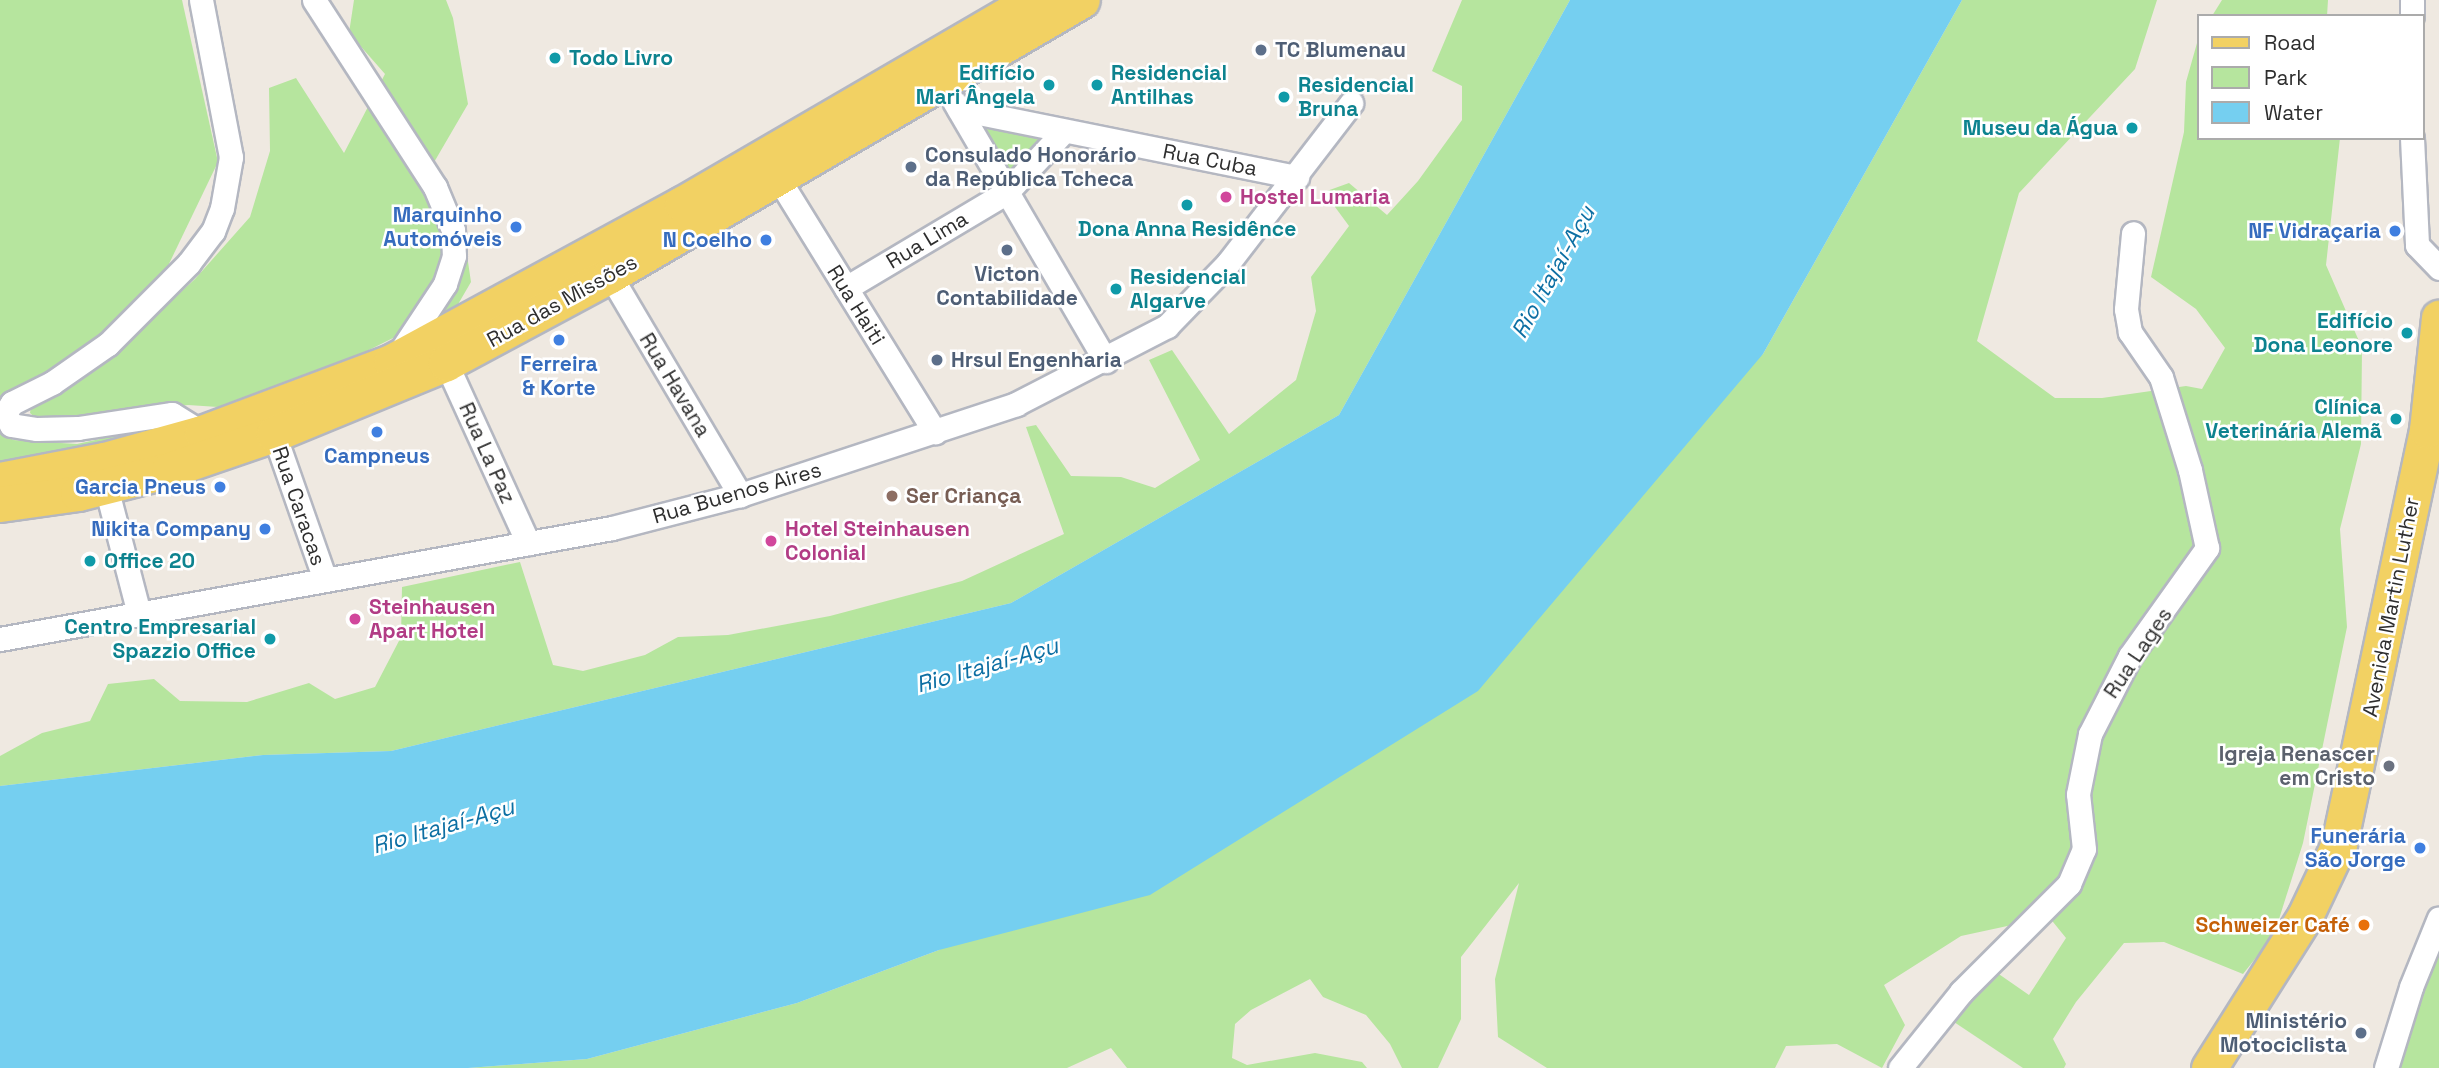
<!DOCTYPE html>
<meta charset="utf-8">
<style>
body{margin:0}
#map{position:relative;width:2439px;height:1068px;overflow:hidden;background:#efe9e1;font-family:"Space Grotesk",sans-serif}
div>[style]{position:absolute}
.green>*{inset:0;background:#b6e59e}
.water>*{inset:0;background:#75cff0}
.roads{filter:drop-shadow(2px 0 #b4b7c1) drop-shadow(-2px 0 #b4b7c1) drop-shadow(0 2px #b4b7c1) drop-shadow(0 -2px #b4b7c1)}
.street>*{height:23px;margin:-11.5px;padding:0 11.5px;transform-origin:11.5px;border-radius:11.5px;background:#fff}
.primary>*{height:35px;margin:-17.5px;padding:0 17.5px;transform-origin:17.5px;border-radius:17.5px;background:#f2d163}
.dots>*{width:19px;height:19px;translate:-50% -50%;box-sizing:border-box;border:4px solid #fff;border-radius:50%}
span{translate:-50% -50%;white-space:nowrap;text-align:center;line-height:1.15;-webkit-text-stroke:5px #fff;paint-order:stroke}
.service-label{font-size:21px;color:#4e5e75;font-weight:700}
.left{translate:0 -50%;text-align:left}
.right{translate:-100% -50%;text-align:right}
.culture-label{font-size:21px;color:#0d838f;font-weight:700}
.street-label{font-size:21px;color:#2e2e2e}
.hotel-label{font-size:21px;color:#b23c85;font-weight:700}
.shop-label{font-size:21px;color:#366cbe;font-weight:700}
.education-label{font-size:21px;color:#785e54;font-weight:700}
.worship-label{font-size:21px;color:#5b616d;font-weight:700}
.food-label{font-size:21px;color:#c56008;font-weight:700}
.water-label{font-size:23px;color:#0d6fa3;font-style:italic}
.legend{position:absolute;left:2197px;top:14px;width:228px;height:126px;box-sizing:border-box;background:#fff;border:2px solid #ababab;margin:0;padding:9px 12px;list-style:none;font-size:21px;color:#2e2e2e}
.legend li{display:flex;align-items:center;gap:14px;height:35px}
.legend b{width:35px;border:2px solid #ababab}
</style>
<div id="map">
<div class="green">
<div style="clip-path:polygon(0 0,182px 0,218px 162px,167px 268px,96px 339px,0 404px)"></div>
<div style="clip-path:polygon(354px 0,446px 0,453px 18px,468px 104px,433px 164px,464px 235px,471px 282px,457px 306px,295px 387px,233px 408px,188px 405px,39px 421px,30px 413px,31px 406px,124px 344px,195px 279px,250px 217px,270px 151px,269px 88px,296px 78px,344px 153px,385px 74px,349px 33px)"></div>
<div style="clip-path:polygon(1462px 0,1570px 0,1339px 415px,1011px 603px,391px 751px,263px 755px,0 786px,0 756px,42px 733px,90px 721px,108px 684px,154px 679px,180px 701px,247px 702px,309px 683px,335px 699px,375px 687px,401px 637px,402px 587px,520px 562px,553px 665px,583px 671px,645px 655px,678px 637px,728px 635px,830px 616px,962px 581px,1064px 534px,1026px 427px,1036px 425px,1071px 476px,1121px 477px,1155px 488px,1200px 460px,1149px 360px,1172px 350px,1229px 434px,1296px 380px,1316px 311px,1311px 277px,1349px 226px,1324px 192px,1349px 183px,1387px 215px,1418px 181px,1462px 120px,1462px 86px,1432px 71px)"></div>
<div style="clip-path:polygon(1962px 0,2157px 0,2135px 69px,2019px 193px,1977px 341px,2055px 398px,2102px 398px,2186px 386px,2202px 389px,2225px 348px,2196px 309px,2151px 277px,2184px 132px,2186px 82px,2199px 36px,2199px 138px,2340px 138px,2326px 265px,2362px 348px,2361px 444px,2340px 529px,2347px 627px,2303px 843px,2274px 935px,2243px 974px,2164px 942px,2124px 943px,2076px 1002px,2053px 1039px,2066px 1064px,2064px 1068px,2023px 1068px,1948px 1018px,1993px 970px,2029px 995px,2066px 938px,2049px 917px,1961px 936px,1884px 985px,1905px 1025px,1882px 1068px,1837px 1044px,1786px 1046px,1775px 1068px,1547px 1068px,1498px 1037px,1495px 979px,1519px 883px,1461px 957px,1461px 1019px,1438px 1068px,1402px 1068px,1390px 1044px,1366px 1015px,1323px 997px,1310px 979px,1251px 1010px,1235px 1024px,1232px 1058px,1247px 1065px,1315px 1053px,1362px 1062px,1367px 1068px,1127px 1068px,1111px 1048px,1067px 1068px,468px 1068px,587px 1059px,797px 1003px,939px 950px,1763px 354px)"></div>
<div style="clip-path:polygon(2222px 0,2328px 0,2327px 16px,2212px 16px)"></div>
<div style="clip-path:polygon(977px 126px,1048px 138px,1007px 181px)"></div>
<div style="clip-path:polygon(164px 425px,178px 427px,0 468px,0 428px,13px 440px,77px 444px)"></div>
<div style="clip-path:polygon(2439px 938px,2439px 1068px,2397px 1068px,2420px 986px)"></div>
</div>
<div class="water">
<div style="clip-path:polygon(1570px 0,1962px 0,1763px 354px,1478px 691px,1150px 895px,939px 950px,797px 1003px,587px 1059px,468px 1068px,0 1068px,0 786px,263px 755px,391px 751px,1011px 603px,1339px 415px)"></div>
</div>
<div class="roads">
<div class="street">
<div style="left:201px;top:0;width:160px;rotate:79.2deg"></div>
<div style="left:231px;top:157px;width:52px;rotate:100deg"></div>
<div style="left:222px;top:208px;width:25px;rotate:111deg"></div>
<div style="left:213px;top:231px;width:40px;rotate:127deg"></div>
<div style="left:189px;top:263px;width:115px;rotate:135deg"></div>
<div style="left:108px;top:344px;width:68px;rotate:145.1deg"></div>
<div style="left:52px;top:383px;width:45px;rotate:153.4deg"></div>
<div style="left:12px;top:403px;width:12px;rotate:125deg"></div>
<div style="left:5px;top:413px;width:13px;rotate:63deg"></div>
<div style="left:11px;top:425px;width:26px;rotate:9deg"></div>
<div style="left:37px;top:429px;width:41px;rotate:-1.4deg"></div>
<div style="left:78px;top:428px;width:95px;rotate:-8.5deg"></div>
<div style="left:172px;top:414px;width:36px;rotate:32deg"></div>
<div style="left:314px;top:0;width:223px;rotate:57.1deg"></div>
<div style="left:435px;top:187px;width:47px;rotate:67.3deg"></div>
<div style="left:453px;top:230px;width:26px;rotate:88deg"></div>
<div style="left:454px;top:256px;width:29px;rotate:108deg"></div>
<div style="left:445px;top:284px;width:78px;rotate:123.5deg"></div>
<div style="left:2412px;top:16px;width:16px;rotate:-90deg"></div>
<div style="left:955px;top:103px;width:299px;rotate:59.7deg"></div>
<div style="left:959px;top:109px;width:345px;rotate:11.4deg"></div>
<div style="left:2412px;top:138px;width:107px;rotate:87.3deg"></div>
<div style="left:2417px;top:245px;width:32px;rotate:46deg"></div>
<div style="left:778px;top:178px;width:299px;rotate:58.3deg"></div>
<div style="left:610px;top:275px;width:256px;rotate:59.4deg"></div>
<div style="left:846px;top:288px;width:187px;rotate:-30.8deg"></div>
<div style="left:1007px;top:192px;width:83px;rotate:-46.9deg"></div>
<div style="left:446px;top:363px;width:198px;rotate:65.5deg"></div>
<div style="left:274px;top:434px;width:151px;rotate:70.7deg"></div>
<div style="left:106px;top:487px;width:131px;rotate:75.4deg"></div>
<div style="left:0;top:639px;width:622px;rotate:-10.28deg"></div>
<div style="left:612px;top:528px;width:132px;rotate:-14.5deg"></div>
<div style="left:740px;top:495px;width:291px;rotate:-18.2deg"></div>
<div style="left:1016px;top:404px;width:170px;rotate:-27.3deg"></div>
<div style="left:1167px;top:326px;width:88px;rotate:-45.9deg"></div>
<div style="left:1228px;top:263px;width:202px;rotate:-52.4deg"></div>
<div style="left:1900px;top:1068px;width:97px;rotate:-51.2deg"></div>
<div style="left:1961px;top:992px;width:153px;rotate:-45deg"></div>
<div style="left:2069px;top:884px;width:38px;rotate:-67deg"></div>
<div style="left:2084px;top:849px;width:55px;rotate:-96.2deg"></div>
<div style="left:2078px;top:794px;width:61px;rotate:-78.7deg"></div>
<div style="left:2090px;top:734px;width:88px;rotate:-62.9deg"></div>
<div style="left:2130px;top:656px;width:133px;rotate:-54.5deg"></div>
<div style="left:2207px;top:548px;width:80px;rotate:-102.3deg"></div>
<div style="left:2190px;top:470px;width:97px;rotate:-107.3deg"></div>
<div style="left:2161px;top:377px;width:55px;rotate:-124.6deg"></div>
<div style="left:2130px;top:332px;width:23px;rotate:-100deg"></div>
<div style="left:2126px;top:309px;width:76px;rotate:-84.7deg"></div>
<div style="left:2386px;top:1068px;width:85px;rotate:-72.8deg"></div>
<div style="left:2411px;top:987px;width:74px;rotate:-67.9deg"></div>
</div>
<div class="primary">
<div style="left:0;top:480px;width:106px;rotate:-10.9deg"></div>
<div style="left:104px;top:460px;width:102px;rotate:-15.4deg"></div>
<div style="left:202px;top:433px;width:202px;rotate:-20.6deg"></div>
<div style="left:391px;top:362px;width:331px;rotate:-28.5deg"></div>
<div style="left:682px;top:204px;width:405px;rotate:-30.2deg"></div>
<div style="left:0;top:504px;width:79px;rotate:-8deg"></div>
<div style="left:78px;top:493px;width:94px;rotate:-14.2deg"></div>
<div style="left:169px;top:470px;width:111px;rotate:-18.9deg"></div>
<div style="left:274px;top:434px;width:186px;rotate:-22.4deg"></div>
<div style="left:446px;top:363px;width:186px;rotate:-28.2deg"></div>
<div style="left:610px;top:275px;width:546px;rotate:-30.23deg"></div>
<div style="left:2209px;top:1068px;width:180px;rotate:-57.7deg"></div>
<div style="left:2305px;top:916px;width:80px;rotate:-64.7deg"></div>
<div style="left:2339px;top:844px;width:423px;rotate:-78deg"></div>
<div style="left:2427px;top:430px;width:113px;rotate:-83.9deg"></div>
</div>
</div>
<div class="dots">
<div style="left:1261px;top:50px;background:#5c6f8a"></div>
<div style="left:555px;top:58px;background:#0f9aa8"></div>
<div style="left:1049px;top:85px;background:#0f9aa8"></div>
<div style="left:1097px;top:85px;background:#0f9aa8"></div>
<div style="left:1284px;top:97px;background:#0f9aa8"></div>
<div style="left:2132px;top:128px;background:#0f9aa8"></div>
<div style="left:911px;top:167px;background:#5c6f8a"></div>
<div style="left:1226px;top:197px;background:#d1479c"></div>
<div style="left:1187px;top:205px;background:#0f9aa8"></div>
<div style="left:516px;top:227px;background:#3f7fe0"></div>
<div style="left:2395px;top:231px;background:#3f7fe0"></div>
<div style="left:766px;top:240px;background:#3f7fe0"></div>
<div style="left:1007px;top:250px;background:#5c6f8a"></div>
<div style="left:1116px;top:289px;background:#0f9aa8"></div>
<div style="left:2407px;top:333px;background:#0f9aa8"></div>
<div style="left:559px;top:340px;background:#3f7fe0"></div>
<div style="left:937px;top:360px;background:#5c6f8a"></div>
<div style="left:2396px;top:419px;background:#0f9aa8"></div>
<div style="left:377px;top:432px;background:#3f7fe0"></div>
<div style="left:220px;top:487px;background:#3f7fe0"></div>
<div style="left:892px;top:496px;background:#8d6e63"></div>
<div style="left:265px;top:529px;background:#3f7fe0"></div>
<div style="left:771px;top:541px;background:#d1479c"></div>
<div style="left:90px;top:561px;background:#0f9aa8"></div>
<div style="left:355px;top:619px;background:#d1479c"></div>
<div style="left:270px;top:639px;background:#0f9aa8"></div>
<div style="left:2389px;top:766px;background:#6b7280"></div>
<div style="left:2420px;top:848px;background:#3f7fe0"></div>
<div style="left:2364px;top:925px;background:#e8710a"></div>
<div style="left:2361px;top:1033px;background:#5c6f8a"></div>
</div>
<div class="service-label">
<span class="left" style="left:1275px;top:50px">TC Blumenau</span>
<span class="left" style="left:925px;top:167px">Consulado Honorário<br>da República Tcheca</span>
<span style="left:1007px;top:286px">Victon<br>Contabilidade</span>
<span class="left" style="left:951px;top:360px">Hrsul Engenharia</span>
<span class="right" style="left:2347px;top:1033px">Ministério<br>Motociclista</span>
</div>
<div class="culture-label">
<span class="left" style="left:569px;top:58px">Todo Livro</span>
<span class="right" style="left:1035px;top:85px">Edifício<br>Mari Ângela</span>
<span class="left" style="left:1111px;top:85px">Residencial<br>Antilhas</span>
<span class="left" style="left:1298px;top:97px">Residencial<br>Bruna</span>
<span class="right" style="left:2118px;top:128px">Museu da Água</span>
<span style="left:1187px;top:229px">Dona Anna Residênce</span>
<span class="left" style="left:1130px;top:289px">Residencial<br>Algarve</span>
<span class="right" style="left:2393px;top:333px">Edifício<br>Dona Leonore</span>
<span class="right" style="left:2382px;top:419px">Clínica<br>Veterinária Alemã</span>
<span class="left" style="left:104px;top:561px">Office 20</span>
<span class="right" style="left:256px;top:639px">Centro Empresarial<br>Spazzio Office</span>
</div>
<div class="street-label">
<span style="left:1210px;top:160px;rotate:11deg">Rua Cuba</span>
<span style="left:927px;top:240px;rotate:-31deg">Rua Lima</span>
<span style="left:562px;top:301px;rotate:-29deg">Rua das Missões</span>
<span style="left:856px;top:305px;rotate:58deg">Rua Haiti</span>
<span style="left:675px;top:385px;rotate:59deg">Rua Havana</span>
<span style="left:487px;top:453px;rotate:66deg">Rua La Paz</span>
<span style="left:737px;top:493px;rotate:-16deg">Rua Buenos Aires</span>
<span style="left:299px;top:506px;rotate:71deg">Rua Caracas</span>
<span style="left:2391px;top:607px;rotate:-79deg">Avenida Martin Luther</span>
<span style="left:2138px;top:653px;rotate:-56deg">Rua Lages</span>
</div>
<div class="hotel-label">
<span class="left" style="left:1240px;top:197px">Hostel Lumaria</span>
<span class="left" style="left:785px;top:541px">Hotel Steinhausen<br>Colonial</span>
<span class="left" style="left:369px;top:619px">Steinhausen<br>Apart Hotel</span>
</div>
<div class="shop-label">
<span class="right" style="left:502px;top:227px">Marquinho<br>Automóveis</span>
<span class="right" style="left:2381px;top:231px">NF Vidraçaria</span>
<span class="right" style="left:752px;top:240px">N Coelho</span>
<span style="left:559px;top:376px">Ferreira<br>&amp; Korte</span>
<span style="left:377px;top:456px">Campneus</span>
<span class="right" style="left:206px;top:487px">Garcia Pneus</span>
<span class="right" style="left:251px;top:529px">Nikita Company</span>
<span class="right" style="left:2406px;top:848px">Funerária<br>São Jorge</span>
</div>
<div class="education-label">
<span class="left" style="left:906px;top:496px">Ser Criança</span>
</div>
<div class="worship-label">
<span class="right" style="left:2375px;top:766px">Igreja Renascer<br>em Cristo</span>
</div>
<div class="food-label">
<span class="right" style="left:2350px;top:925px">Schweizer Café</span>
</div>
<div class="water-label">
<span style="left:1553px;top:272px;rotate:-61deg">Rio Itajaí-Açu</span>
<span style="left:987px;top:665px;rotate:-16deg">Rio Itajaí-Açu</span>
<span style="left:443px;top:826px;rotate:-16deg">Rio Itajaí-Açu</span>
</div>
<ul class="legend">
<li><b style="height:9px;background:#f2d163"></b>Road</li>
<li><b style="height:19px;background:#b6e59e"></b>Park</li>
<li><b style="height:19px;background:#75cff0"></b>Water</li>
</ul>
</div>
